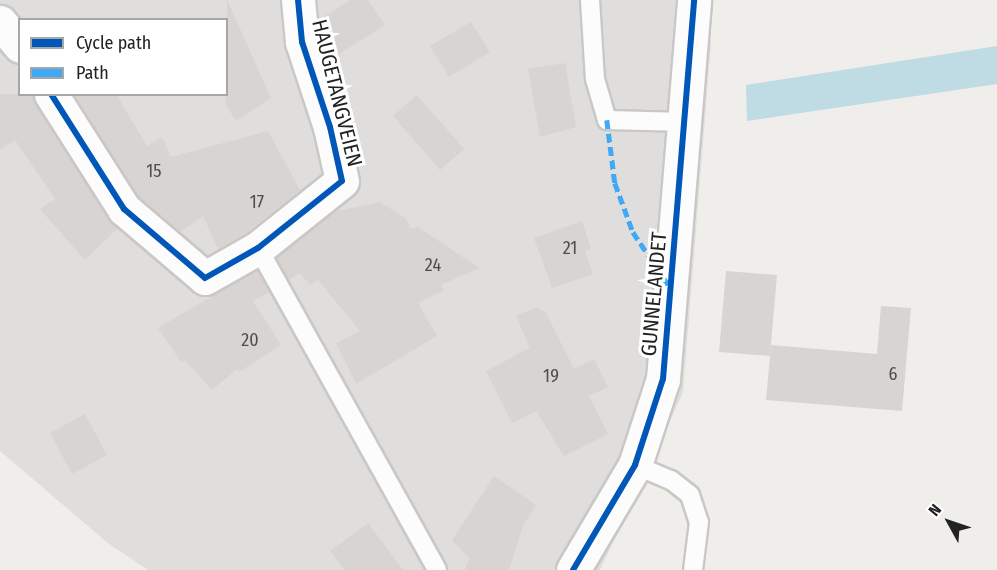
<!DOCTYPE html>
<style>
body{margin:0}
#map{position:relative;width:997px;height:570px;overflow:hidden;background:#f0eeeb;font-family:"Fira Sans Condensed",sans-serif}
div>[style]{position:absolute}
.residential>*{inset:0;background:#dfdedc}
.water>*{inset:0;background:#bfdbe3}
.building>*{inset:0;background:#d7d4d2}
.roads{filter:drop-shadow(2px 0 #c9c8c7) drop-shadow(-2px 0 #c9c8c7) drop-shadow(0 2px #c9c8c7) drop-shadow(0 -2px #c9c8c7)}
.service>*{height:18px;margin:-9px;padding:0 9px;transform-origin:9px;border-radius:9px;background:#fdfcfc}
.minor>*{height:33px;margin:-16.5px;padding:0 16.5px;transform-origin:16.5px;border-radius:16.5px;background:#fdfcfc}
.quiet>*{height:4.5px;margin-top:-2.25px;transform-origin:0;background:repeating-linear-gradient(90deg,#3fa9f5 0 9px,transparent 0 13.5px)}
.cycleway>*{height:6px;margin:-3px;padding:0 3px;transform-origin:3px;border-radius:3px;background:#0057b8}
span{translate:-50% -50%;white-space:nowrap;text-align:center;line-height:1.15;-webkit-text-stroke:6px #fff;paint-order:stroke}
.number-label{font-size:18px;color:#4f4e4e}
.number-label span{-webkit-text-stroke-width:0}
.street-label{font-size:21px;color:#222}
.legend{position:absolute;left:18px;top:18px;width:210px;height:78px;box-sizing:border-box;background:#fff;border:2px solid #a7a7a7;margin:0;padding:8px 10px;list-style:none;font-size:18px;color:#222}
.legend li{display:flex;align-items:center;gap:12px;height:30px}
.legend b{width:30px;border:2px solid #a7a7a7}
.north{position:absolute;left:919px;top:492px;width:60px;height:60px;-webkit-text-stroke:4px #fff;paint-order:stroke;rotate:310deg;font-size:16px;font-weight:700;line-height:24px;text-align:center;color:#222}
.north::after{content:'';display:block;margin:auto;width:21px;height:27px;background:#222;clip-path:polygon(50% 0,100% 100%,50% 72%,0 100%)}
</style>
<div id="map">
<div class="residential">
<div style="clip-path:polygon(evenodd,0 0,704px 0,711px 43px,683px 393px,600px 570px,148px 570px,109px 544px,0 451px,0 0,20px 20px,226px 20px,226px 94px,20px 94px,20px 20px)"></div>
</div>
<div class="water">
<div style="clip-path:polygon(997px 46px,997px 84px,747px 121px,746px 85px)"></div>
</div>
<div class="building">
<div style="clip-path:polygon(227px 0,271px 98px,236px 121px,226px 105px)"></div>
<div style="clip-path:polygon(350px 0,368px 0,385px 25px,339px 54px,320px 32px,319px 20px)"></div>
<div style="clip-path:polygon(471px 22px,490px 52px,449px 77px,430px 46px)"></div>
<div style="clip-path:polygon(565px 63px,576px 127px,540px 137px,528px 69px)"></div>
<div style="clip-path:polygon(0 94px,32px 94px,108px 219px,118px 228px,85px 260px,40px 209px,55px 199px,15px 140px,0 150px)"></div>
<div style="clip-path:polygon(74px 94px,116px 94px,147px 146px,162px 137px,171px 157px,268px 131px,300px 190px,247px 232px,218px 249px,203px 216px,180px 232px,138px 197px)"></div>
<div style="clip-path:polygon(417px 95px,464px 149px,440px 170px,393px 116px)"></div>
<div style="clip-path:polygon(380px 202px,406px 219px,411px 229px,418px 227px,479px 268px,441px 285px,444px 290px,418px 303px,437px 336px,356px 384px,336px 343px,360px 331px,318px 280px,310px 285px,300px 273px,289px 280px,276px 258px,333px 212px)"></div>
<div style="clip-path:polygon(582px 221px,591px 249px,585px 251px,593px 274px,552px 288px,534px 238px)"></div>
<div style="clip-path:polygon(257px 270px,269px 292px,253px 301px,281px 345px,239px 372px,237px 369px,212px 390px,185px 360px,181px 362px,158px 328px)"></div>
<div style="clip-path:polygon(726px 271px,777px 275px,770px 356px,719px 352px)"></div>
<div style="clip-path:polygon(881px 306px,911px 308px,902px 411px,766px 400px,771px 345px,877px 354px)"></div>
<div style="clip-path:polygon(537px 307px,546px 313px,574px 369px,594px 359px,608px 387px,589px 396px,608px 434px,564px 456px,536px 411px,512px 423px,486px 371px,530px 348px,516px 316px)"></div>
<div style="clip-path:polygon(85px 414px,107px 455px,72px 474px,50px 433px)"></div>
<div style="clip-path:polygon(494px 476px,536px 505px,523px 526px,509px 570px,465px 570px,469px 558px,452px 540px)"></div>
<div style="clip-path:polygon(368px 523px,403px 570px,345px 570px,330px 551px)"></div>
</div>
<div class="roads">
<div class="service">
<div style="left:590px;top:0;width:79px;rotate:86.4deg"></div>
<div style="left:595px;top:79px;width:43px;rotate:73.7deg"></div>
<div style="left:607px;top:120px;width:79px;rotate:1.5deg"></div>
<div style="left:258px;top:248px;width:368px;rotate:60.9deg"></div>
<div style="left:635px;top:465px;width:39px;rotate:23deg"></div>
<div style="left:671px;top:480px;width:24px;rotate:38deg"></div>
<div style="left:690px;top:495px;width:28px;rotate:72deg"></div>
<div style="left:699px;top:522px;width:48px;rotate:97.1deg"></div>
</div>
<div class="minor">
<div style="left:0;top:22px;width:31px;rotate:50deg"></div>
<div style="left:51px;top:94px;width:136px;rotate:57.6deg"></div>
<div style="left:124px;top:209px;width:106px;rotate:40.4deg"></div>
<div style="left:205px;top:278px;width:61px;rotate:-29.5deg"></div>
<div style="left:258px;top:248px;width:107px;rotate:-38.6deg"></div>
<div style="left:342px;top:181px;width:55px;rotate:-102.5deg"></div>
<div style="left:330px;top:127px;width:89px;rotate:-108.2deg"></div>
<div style="left:302px;top:42px;width:42px;rotate:-95.4deg"></div>
<div style="left:573px;top:570px;width:122px;rotate:-59.4deg"></div>
<div style="left:635px;top:465px;width:90px;rotate:-72deg"></div>
<div style="left:663px;top:379px;width:380px;rotate:-85.3deg"></div>
</div>
</div>
<div class="quiet">
<div style="left:607px;top:120px;width:64px;rotate:82.8deg"></div>
<div style="left:615px;top:183px;width:52px;rotate:69.8deg"></div>
<div style="left:633px;top:232px;width:65px;rotate:56.3deg"></div>
</div>
<div class="cycleway">
<div style="left:51px;top:94px;width:136px;rotate:57.6deg"></div>
<div style="left:124px;top:209px;width:106px;rotate:40.4deg"></div>
<div style="left:205px;top:278px;width:61px;rotate:-29.5deg"></div>
<div style="left:258px;top:248px;width:107px;rotate:-38.6deg"></div>
<div style="left:342px;top:181px;width:55px;rotate:-102.5deg"></div>
<div style="left:330px;top:127px;width:89px;rotate:-108.2deg"></div>
<div style="left:302px;top:42px;width:42px;rotate:-95.4deg"></div>
<div style="left:573px;top:570px;width:122px;rotate:-59.4deg"></div>
<div style="left:635px;top:465px;width:90px;rotate:-72deg"></div>
<div style="left:663px;top:379px;width:380px;rotate:-85.3deg"></div>
</div>
<div class="number-label">
<span style="left:154px;top:171px">15</span>
<span style="left:257px;top:202px">17</span>
<span style="left:570px;top:248px">21</span>
<span style="left:433px;top:265px">24</span>
<span style="left:250px;top:340px">20</span>
<span style="left:893px;top:374px">6</span>
<span style="left:551px;top:376px">19</span>
</div>
<div class="street-label">
<span style="left:337px;top:93px;rotate:76deg">HAUGETANGVEIEN</span>
<span style="left:654px;top:294px;rotate:-85deg">GUNNELANDET</span>
</div>
<ul class="legend">
<li><b style="height:8px;background:#0057b8"></b>Cycle path</li>
<li><b style="height:8px;background:#3fa9f5"></b>Path</li>
</ul>
<div class="north">N</div>
</div>
